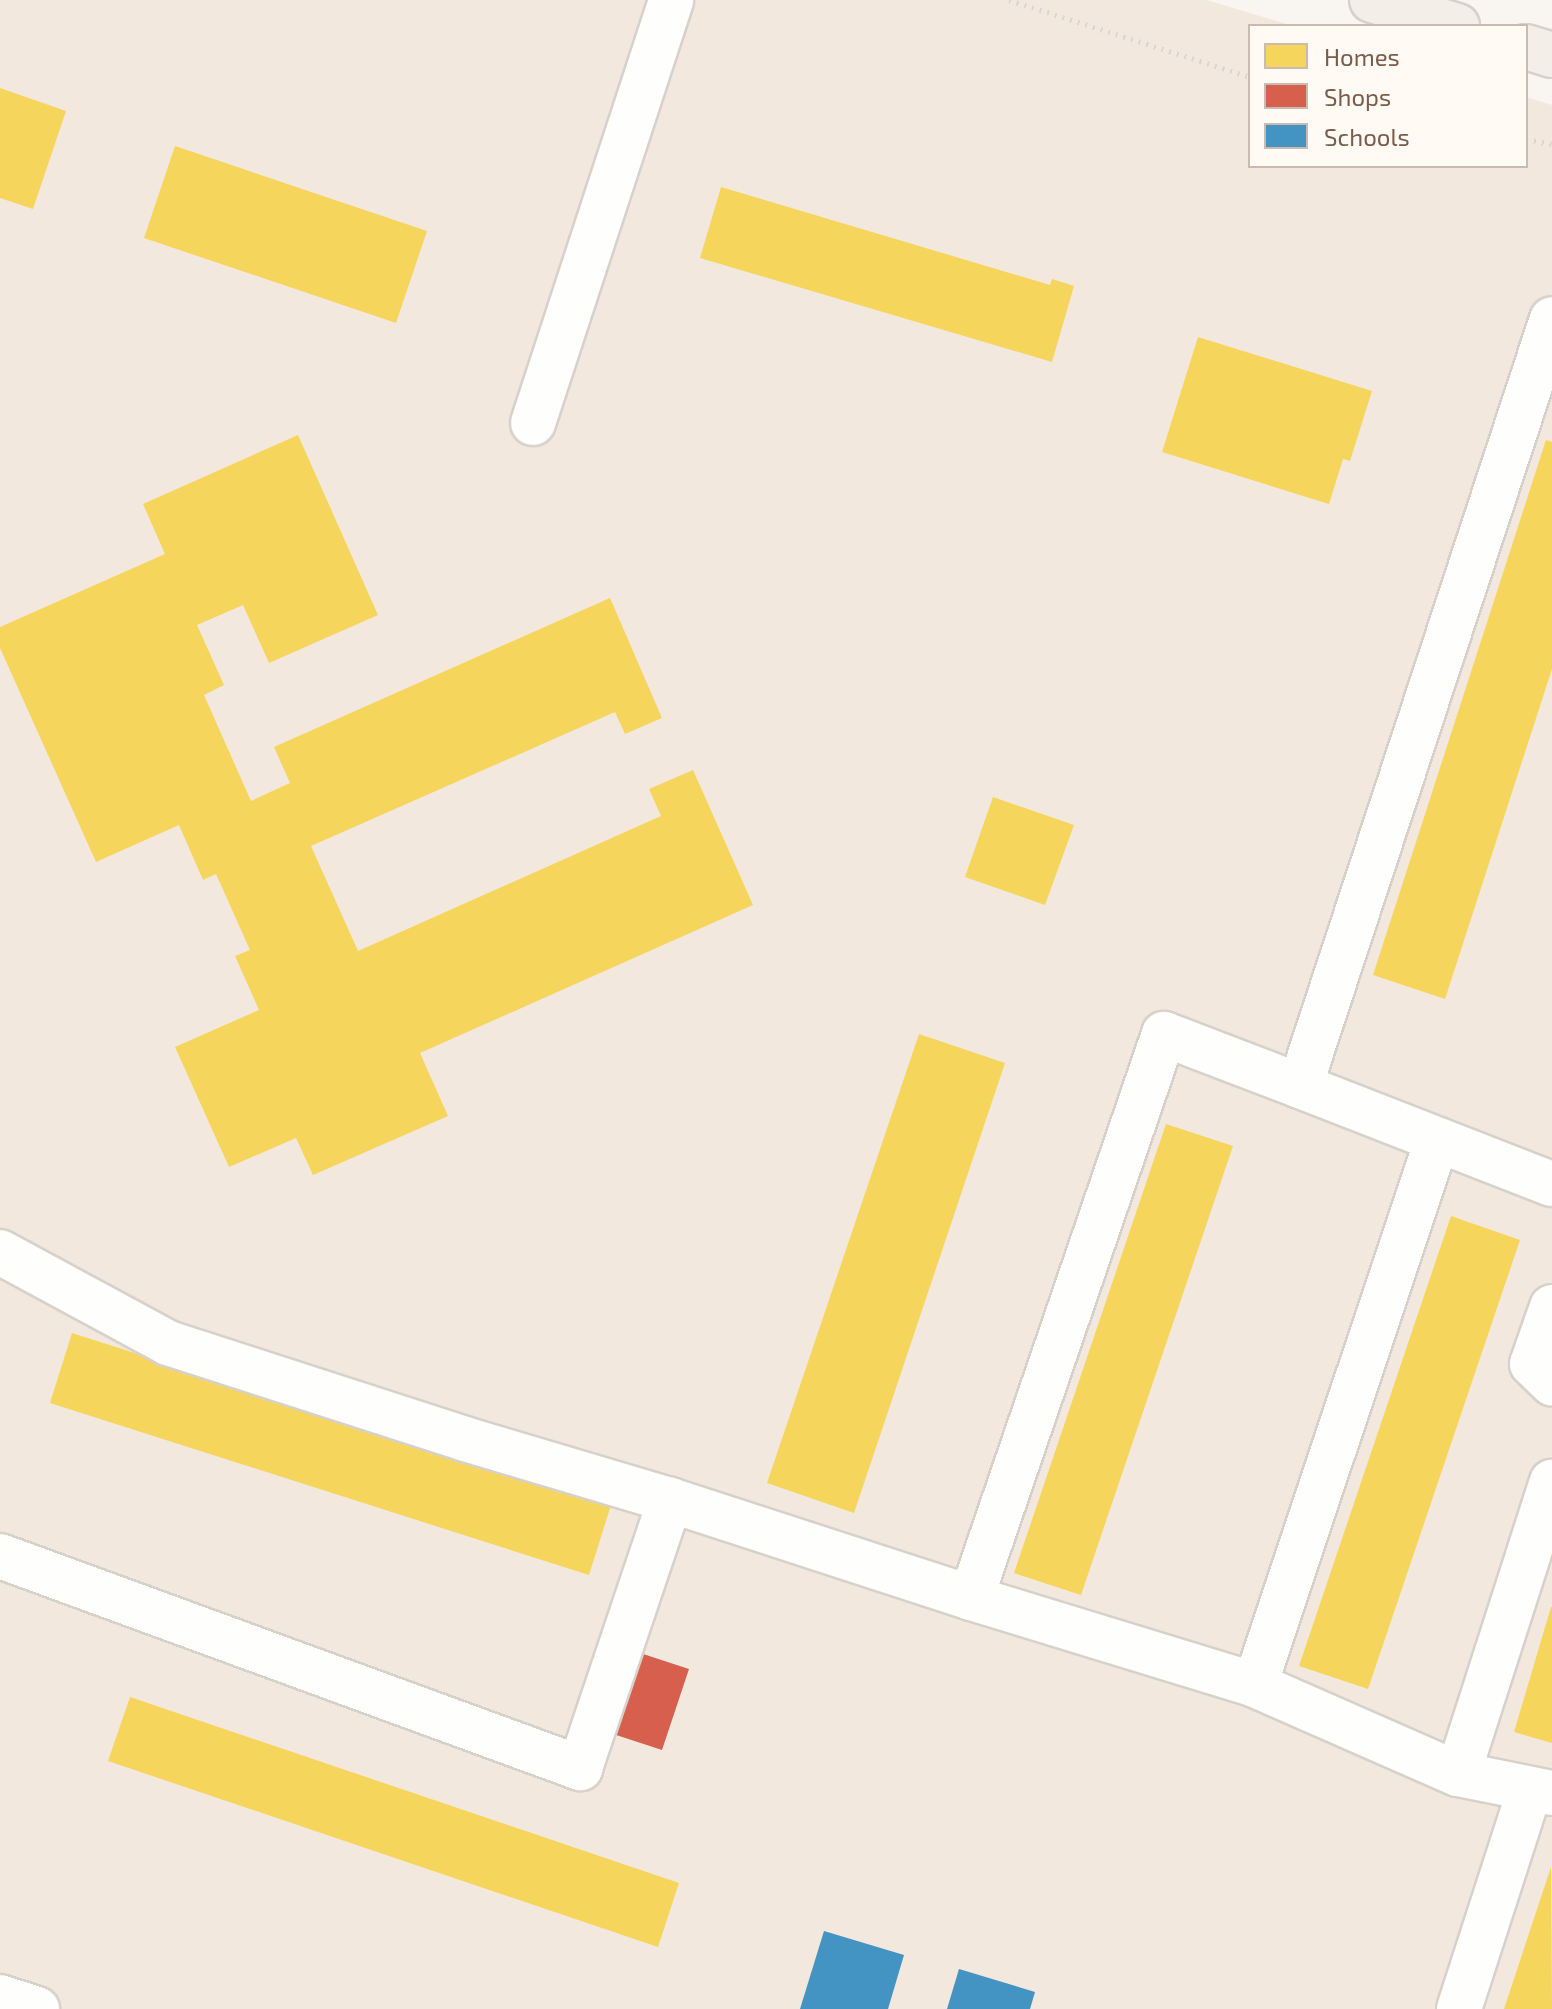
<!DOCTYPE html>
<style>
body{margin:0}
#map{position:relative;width:1552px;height:2009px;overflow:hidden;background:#f9f5f0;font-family:"Exo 2",sans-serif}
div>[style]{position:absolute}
.residential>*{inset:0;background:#f2e8de}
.homes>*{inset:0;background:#f6d55c}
.shops>*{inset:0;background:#d6604d}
.schools>*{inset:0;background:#4393c3}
.path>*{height:5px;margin-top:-2.5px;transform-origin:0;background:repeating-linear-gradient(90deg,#dcd5d0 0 2px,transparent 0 8px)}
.roads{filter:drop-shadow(2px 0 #d7d1cb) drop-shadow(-2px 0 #d7d1cb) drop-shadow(0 2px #d7d1cb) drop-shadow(0 -2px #d7d1cb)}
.minor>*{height:44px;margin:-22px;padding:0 22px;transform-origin:22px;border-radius:22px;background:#fefefd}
.major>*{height:44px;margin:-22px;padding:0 22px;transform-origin:22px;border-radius:22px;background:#f3eee8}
span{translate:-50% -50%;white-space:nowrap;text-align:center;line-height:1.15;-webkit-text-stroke:8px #fffaf3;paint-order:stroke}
.legend{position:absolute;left:1248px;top:24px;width:280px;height:144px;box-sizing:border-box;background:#fffaf3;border:2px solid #cabbb1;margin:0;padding:10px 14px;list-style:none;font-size:24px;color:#7a5c4d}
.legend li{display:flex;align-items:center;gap:16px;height:40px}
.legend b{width:40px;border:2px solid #cabbb1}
</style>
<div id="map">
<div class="residential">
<div style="clip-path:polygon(0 0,1207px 0,1293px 26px,1250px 26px,1250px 166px,1526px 166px,1526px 97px,1552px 105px,1552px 2009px,0 2009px)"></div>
</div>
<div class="homes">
<div style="clip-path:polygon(0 88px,66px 111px,33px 209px,0 198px)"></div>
<div style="clip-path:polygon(175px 146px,427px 231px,396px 323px,144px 238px)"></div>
<div style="clip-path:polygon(721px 187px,1050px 285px,1052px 279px,1074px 286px,1052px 362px,700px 258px)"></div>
<div style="clip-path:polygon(1198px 337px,1372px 391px,1350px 461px,1343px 459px,1329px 504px,1162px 452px)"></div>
<div style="clip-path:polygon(298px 435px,378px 615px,269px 663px,243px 605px,197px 625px,224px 685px,204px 695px,251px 801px,290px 783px,274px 747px,610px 598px,662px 718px,625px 734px,615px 712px,311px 846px,358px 951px,661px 816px,649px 789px,693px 770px,753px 905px,420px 1053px,448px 1116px,313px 1175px,296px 1138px,229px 1167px,175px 1047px,259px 1010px,235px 956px,250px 950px,216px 874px,203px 880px,179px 825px,96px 862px,0 648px,0 627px,165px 554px,143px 504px)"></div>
<div style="clip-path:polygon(1546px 440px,1552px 442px,1552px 669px,1445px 999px,1373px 975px)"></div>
<div style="clip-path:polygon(993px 797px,1074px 825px,1045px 905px,965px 877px)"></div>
<div style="clip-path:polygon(919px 1034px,1005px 1063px,854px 1513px,767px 1483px)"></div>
<div style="clip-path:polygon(1166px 1124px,1233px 1146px,1081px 1595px,1014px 1573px)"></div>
<div style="clip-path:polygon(1451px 1216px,1520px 1240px,1368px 1689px,1299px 1666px)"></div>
<div style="clip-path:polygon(72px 1333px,611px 1505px,589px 1575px,50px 1403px)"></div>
<div style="clip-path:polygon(1551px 1607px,1552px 1607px,1552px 1743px,1514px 1732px)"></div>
<div style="clip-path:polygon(130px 1697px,679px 1883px,658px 1947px,108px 1761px)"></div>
<div style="clip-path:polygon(1551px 1867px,1552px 2009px,1504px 2009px)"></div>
</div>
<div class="shops">
<div style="clip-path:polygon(637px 1652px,689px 1669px,662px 1750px,610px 1733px)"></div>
</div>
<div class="schools">
<div style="clip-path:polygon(824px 1931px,904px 1955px,888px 2009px,800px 2009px)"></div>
<div style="clip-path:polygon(959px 1969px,1035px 1992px,1030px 2009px,947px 2009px)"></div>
</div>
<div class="path">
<div style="left:1009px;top:0;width:253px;rotate:17.7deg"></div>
<div style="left:1526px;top:139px;width:26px;rotate:11deg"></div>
</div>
<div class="roads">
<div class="minor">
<div style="left:533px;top:423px;width:445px;rotate:-71.9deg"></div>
<div style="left:1300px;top:1086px;width:270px;rotate:21.3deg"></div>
<div style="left:0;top:1252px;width:191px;rotate:28.4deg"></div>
<div style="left:168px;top:1343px;width:312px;rotate:17.9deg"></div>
<div style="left:465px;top:1439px;width:214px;rotate:16.6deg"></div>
<div style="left:1552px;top:1307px;width:60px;rotate:109.3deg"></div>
<div style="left:1532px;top:1364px;width:28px;rotate:44deg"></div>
<div style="left:0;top:1556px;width:618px;rotate:20.08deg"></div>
<div style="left:580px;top:1768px;width:283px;rotate:-71.4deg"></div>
<div style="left:670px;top:1500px;width:317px;rotate:18deg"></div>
<div style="left:971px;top:1598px;width:596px;rotate:-71.11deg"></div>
<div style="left:1164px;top:1034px;width:146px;rotate:20.9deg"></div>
<div style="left:1300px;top:1086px;width:807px;rotate:-71.81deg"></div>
<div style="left:971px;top:1598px;width:297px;rotate:17deg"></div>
<div style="left:1255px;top:1685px;width:222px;rotate:23.7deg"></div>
<div style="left:1458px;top:1774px;width:96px;rotate:11.4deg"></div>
<div style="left:1255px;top:1685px;width:575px;rotate:-71.53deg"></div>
<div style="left:1458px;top:1774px;width:307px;rotate:-72.2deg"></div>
<div style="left:0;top:1997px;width:39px;rotate:18deg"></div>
<div style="left:1459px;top:2009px;width:231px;rotate:-72.1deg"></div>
</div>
<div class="major">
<div style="left:1372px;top:0;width:89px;rotate:17deg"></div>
<div style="left:1526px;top:47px;width:27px;rotate:17deg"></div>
</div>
</div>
<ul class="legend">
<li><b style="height:22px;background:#f6d55c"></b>Homes</li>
<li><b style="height:22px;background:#d6604d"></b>Shops</li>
<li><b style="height:22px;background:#4393c3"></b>Schools</li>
</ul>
</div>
